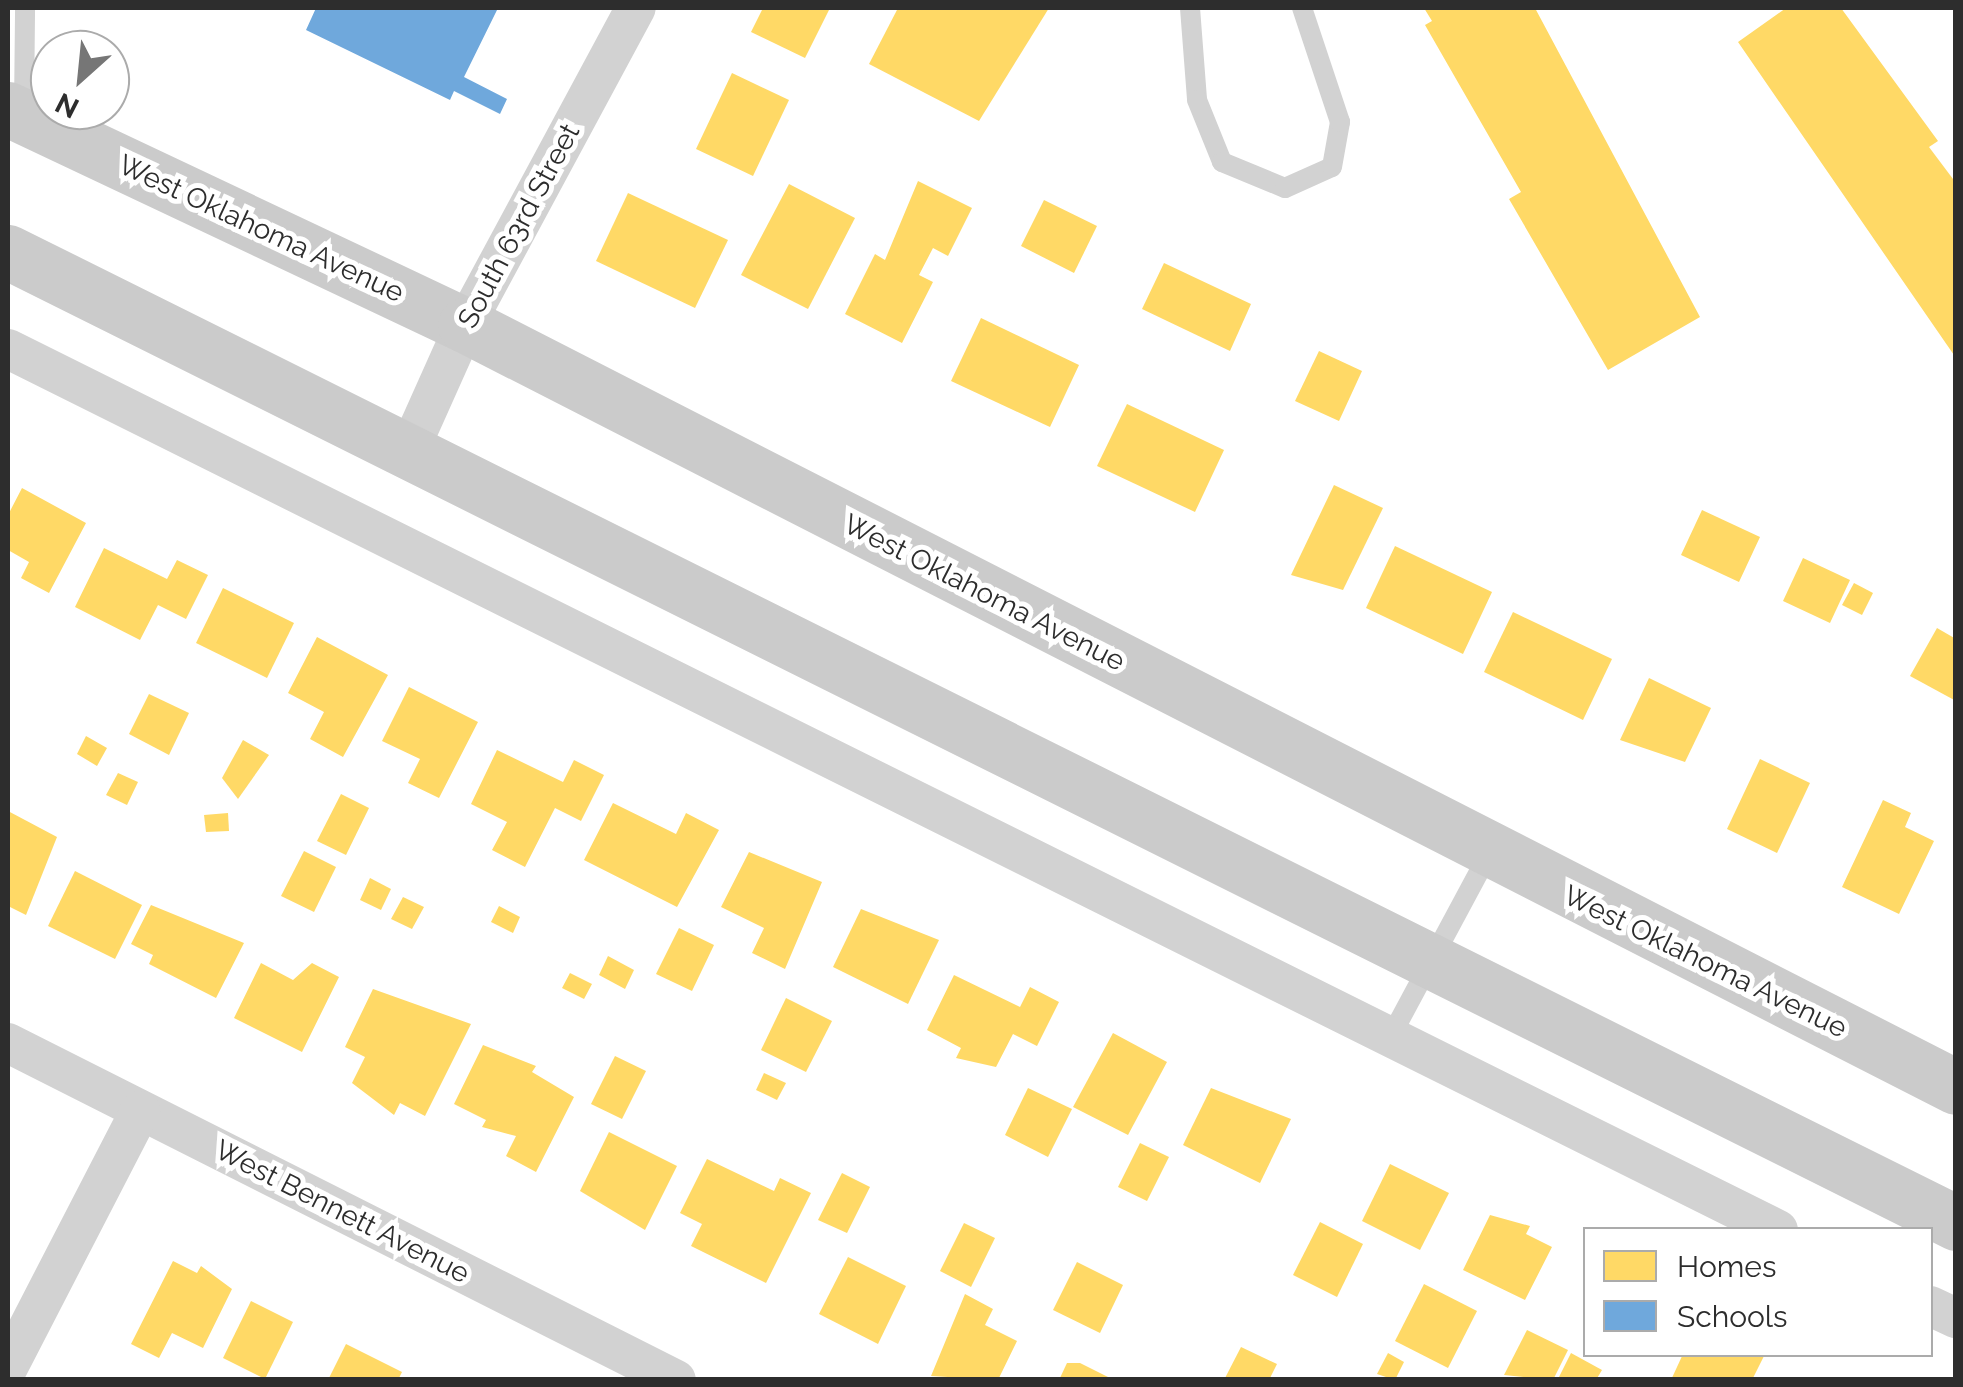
<!DOCTYPE html>
<style>
body{margin:0}
#map{position:relative;width:1963px;height:1387px;overflow:hidden;background:#fff;font-family:Raleway,sans-serif}
div>[style]{position:absolute}
.homes>*{inset:0;background:#ffd966}
.schools>*{inset:0;background:#6fa8dc}
.lane>*{height:20px;margin:-10px;padding:0 10px;transform-origin:10px;border-radius:10px;background:#d2d2d2}
.street>*{height:40px;margin:-20px;padding:0 20px;transform-origin:20px;border-radius:20px;background:#d2d2d2}
.secondary>*{height:55px;margin:-27.5px;padding:0 27.5px;transform-origin:27.5px;border-radius:27.5px;background:#cbcbcb}
span{translate:-50% -50%;white-space:nowrap;text-align:center;line-height:1.15;-webkit-text-stroke:10px #fff;paint-order:stroke}
.street-label{font-size:28px;color:#2d2d2d}
.frame{position:absolute;inset:0;border:10px solid #2d2d2d;pointer-events:none}
.legend{position:absolute;left:1583px;top:1227px;width:350px;height:130px;box-sizing:border-box;background:#fff;border:2px solid #ababab;margin:0;padding:12px 18px;list-style:none;font-size:30px;color:#2d2d2d}
.legend li{display:flex;align-items:center;gap:20px;height:50px}
.legend b{width:50px;border:2px solid #ababab}
.north{position:absolute;left:30px;top:30px;width:100px;height:100px;box-sizing:border-box;background:#fff;border:2px solid #ababab;border-radius:50%;rotate:207deg;font-size:28px;font-weight:700;line-height:40px;text-align:center;color:#2d2d2d}
.north::after{content:'';display:block;margin:auto;width:35px;height:45px;background:#767676;clip-path:polygon(50% 0,100% 100%,50% 72%,0 100%)}
</style>
<div id="map">
<div class="homes">
<div style="clip-path:polygon(763px 8px,829px 10px,805px 58px,751px 32px)"></div>
<div style="clip-path:polygon(898px 8px,1049px 8px,979px 121px,869px 64px)"></div>
<div style="clip-path:polygon(1424px 8px,1535px 8px,1700px 317px,1608px 370px,1509px 199px,1521px 192px,1425px 25px,1432px 21px)"></div>
<div style="clip-path:polygon(1786px 8px,1841px 8px,1938px 141px,1929px 147px,1956px 183px,1956px 358px,1738px 42px)"></div>
<div style="clip-path:polygon(732px 73px,789px 100px,753px 176px,696px 149px)"></div>
<div style="clip-path:polygon(918px 181px,972px 208px,948px 256px,933px 248px,919px 275px,933px 282px,902px 343px,845px 314px,875px 254px,885px 260px)"></div>
<div style="clip-path:polygon(789px 184px,855px 218px,808px 309px,741px 275px)"></div>
<div style="clip-path:polygon(628px 193px,728px 240px,695px 308px,596px 261px)"></div>
<div style="clip-path:polygon(1044px 200px,1097px 226px,1074px 273px,1021px 246px)"></div>
<div style="clip-path:polygon(1164px 263px,1251px 304px,1230px 351px,1142px 309px)"></div>
<div style="clip-path:polygon(981px 318px,1079px 365px,1050px 427px,951px 381px)"></div>
<div style="clip-path:polygon(1319px 351px,1362px 371px,1339px 421px,1295px 401px)"></div>
<div style="clip-path:polygon(1127px 404px,1224px 450px,1195px 512px,1097px 466px)"></div>
<div style="clip-path:polygon(1334px 485px,1383px 508px,1343px 590px,1291px 575px)"></div>
<div style="clip-path:polygon(22px 488px,86px 523px,49px 593px,21px 578px,29px 562px,8px 550px,8px 515px)"></div>
<div style="clip-path:polygon(1702px 510px,1760px 537px,1739px 582px,1681px 555px)"></div>
<div style="clip-path:polygon(1395px 546px,1492px 592px,1463px 654px,1366px 608px)"></div>
<div style="clip-path:polygon(104px 548px,167px 579px,177px 560px,208px 575px,186px 619px,158px 605px,140px 640px,75px 607px)"></div>
<div style="clip-path:polygon(1803px 558px,1850px 580px,1830px 623px,1783px 601px)"></div>
<div style="clip-path:polygon(1854px 583px,1873px 593px,1862px 615px,1842px 605px)"></div>
<div style="clip-path:polygon(223px 588px,294px 623px,267px 678px,196px 643px)"></div>
<div style="clip-path:polygon(1513px 612px,1612px 659px,1583px 720px,1484px 672px)"></div>
<div style="clip-path:polygon(1937px 628px,1956px 639px,1956px 701px,1910px 676px)"></div>
<div style="clip-path:polygon(317px 637px,388px 675px,343px 757px,310px 739px,324px 712px,288px 693px)"></div>
<div style="clip-path:polygon(1649px 678px,1711px 708px,1685px 762px,1620px 740px)"></div>
<div style="clip-path:polygon(409px 687px,478px 722px,439px 798px,408px 783px,420px 759px,382px 741px)"></div>
<div style="clip-path:polygon(149px 694px,189px 713px,169px 755px,129px 734px)"></div>
<div style="clip-path:polygon(86px 736px,107px 748px,97px 766px,77px 754px)"></div>
<div style="clip-path:polygon(243px 740px,269px 755px,238px 799px,222px 778px)"></div>
<div style="clip-path:polygon(497px 750px,563px 782px,574px 760px,604px 775px,581px 821px,555px 808px,525px 867px,492px 850px,507px 822px,471px 804px)"></div>
<div style="clip-path:polygon(1760px 759px,1810px 783px,1777px 853px,1727px 829px)"></div>
<div style="clip-path:polygon(118px 773px,138px 782px,127px 805px,106px 795px)"></div>
<div style="clip-path:polygon(341px 794px,369px 808px,346px 855px,317px 841px)"></div>
<div style="clip-path:polygon(1883px 800px,1911px 813px,1905px 827px,1934px 841px,1899px 914px,1842px 887px)"></div>
<div style="clip-path:polygon(613px 803px,676px 834px,686px 813px,719px 830px,677px 907px,584px 860px)"></div>
<div style="clip-path:polygon(8px 811px,57px 837px,26px 915px,8px 906px)"></div>
<div style="clip-path:polygon(228px 813px,229px 831px,206px 832px,204px 815px)"></div>
<div style="clip-path:polygon(304px 851px,336px 867px,314px 912px,281px 896px)"></div>
<div style="clip-path:polygon(749px 852px,822px 882px,785px 969px,752px 953px,764px 928px,721px 907px)"></div>
<div style="clip-path:polygon(75px 871px,142px 905px,115px 959px,48px 926px)"></div>
<div style="clip-path:polygon(370px 878px,391px 889px,381px 910px,360px 900px)"></div>
<div style="clip-path:polygon(403px 897px,424px 907px,412px 929px,391px 919px)"></div>
<div style="clip-path:polygon(151px 905px,244px 943px,216px 998px,149px 964px,153px 955px,131px 944px)"></div>
<div style="clip-path:polygon(499px 906px,520px 917px,513px 933px,491px 922px)"></div>
<div style="clip-path:polygon(861px 909px,939px 940px,908px 1004px,833px 967px)"></div>
<div style="clip-path:polygon(679px 928px,714px 945px,692px 991px,656px 974px)"></div>
<div style="clip-path:polygon(608px 956px,634px 970px,625px 989px,599px 975px)"></div>
<div style="clip-path:polygon(261px 963px,293px 980px,312px 963px,339px 977px,302px 1052px,234px 1018px)"></div>
<div style="clip-path:polygon(570px 973px,592px 984px,584px 999px,562px 988px)"></div>
<div style="clip-path:polygon(954px 975px,1020px 1007px,1030px 987px,1059px 1002px,1037px 1046px,1013px 1034px,996px 1067px,956px 1058px,961px 1048px,927px 1030px)"></div>
<div style="clip-path:polygon(373px 989px,471px 1024px,425px 1116px,400px 1103px,394px 1115px,352px 1083px,365px 1057px,345px 1047px)"></div>
<div style="clip-path:polygon(786px 998px,832px 1021px,806px 1072px,761px 1050px)"></div>
<div style="clip-path:polygon(1113px 1033px,1167px 1062px,1128px 1135px,1073px 1107px)"></div>
<div style="clip-path:polygon(483px 1045px,536px 1066px,532px 1072px,574px 1097px,536px 1172px,506px 1156px,516px 1136px,482px 1127px,486px 1120px,454px 1104px)"></div>
<div style="clip-path:polygon(615px 1056px,646px 1071px,622px 1119px,591px 1104px)"></div>
<div style="clip-path:polygon(764px 1073px,786px 1083px,777px 1100px,756px 1090px)"></div>
<div style="clip-path:polygon(1028px 1088px,1072px 1109px,1048px 1157px,1005px 1135px)"></div>
<div style="clip-path:polygon(1211px 1088px,1291px 1119px,1260px 1183px,1183px 1145px)"></div>
<div style="clip-path:polygon(609px 1132px,677px 1166px,645px 1230px,580px 1191px)"></div>
<div style="clip-path:polygon(1140px 1143px,1169px 1157px,1147px 1201px,1118px 1187px)"></div>
<div style="clip-path:polygon(707px 1159px,774px 1191px,780px 1178px,811px 1193px,766px 1283px,691px 1246px,702px 1224px,680px 1213px)"></div>
<div style="clip-path:polygon(1390px 1164px,1449px 1193px,1420px 1250px,1362px 1221px)"></div>
<div style="clip-path:polygon(842px 1173px,870px 1187px,847px 1233px,818px 1220px)"></div>
<div style="clip-path:polygon(1490px 1215px,1530px 1226px,1526px 1234px,1552px 1247px,1525px 1300px,1463px 1270px)"></div>
<div style="clip-path:polygon(1320px 1222px,1363px 1244px,1337px 1297px,1293px 1275px)"></div>
<div style="clip-path:polygon(964px 1223px,995px 1238px,971px 1287px,940px 1271px)"></div>
<div style="clip-path:polygon(848px 1257px,906px 1286px,878px 1344px,819px 1314px)"></div>
<div style="clip-path:polygon(173px 1261px,197px 1273px,201px 1266px,232px 1289px,203px 1348px,172px 1333px,159px 1358px,131px 1344px)"></div>
<div style="clip-path:polygon(1077px 1262px,1123px 1285px,1100px 1333px,1053px 1310px)"></div>
<div style="clip-path:polygon(1424px 1284px,1477px 1311px,1448px 1368px,1395px 1341px)"></div>
<div style="clip-path:polygon(965px 1294px,993px 1309px,985px 1325px,1017px 1341px,998px 1380px,931px 1376px)"></div>
<div style="clip-path:polygon(251px 1301px,293px 1322px,265px 1379px,223px 1358px)"></div>
<div style="clip-path:polygon(1527px 1330px,1568px 1350px,1553px 1380px,1504px 1375px)"></div>
<div style="clip-path:polygon(346px 1344px,402px 1372px,398px 1380px,328px 1380px)"></div>
<div style="clip-path:polygon(1241px 1347px,1277px 1364px,1269px 1380px,1224px 1380px)"></div>
<div style="clip-path:polygon(1388px 1353px,1404px 1362px,1395px 1380px,1377px 1374px)"></div>
<div style="clip-path:polygon(1571px 1353px,1602px 1370px,1596px 1380px,1559px 1377px)"></div>
<div style="clip-path:polygon(1683px 1354px,1765px 1354px,1752px 1380px,1671px 1380px)"></div>
<div style="clip-path:polygon(1067px 1363px,1080px 1363px,1114px 1380px,1059px 1380px)"></div>
</div>
<div class="schools">
<div style="clip-path:polygon(316px 8px,498px 8px,464px 77px,507px 99px,500px 114px,454px 91px,450px 100px,306px 30px)"></div>
</div>
<div class="lane">
<div style="left:1190px;top:8px;width:92px;rotate:85.6deg"></div>
<div style="left:1197px;top:100px;width:67px;rotate:68deg"></div>
<div style="left:1222px;top:162px;width:68px;rotate:22.4deg"></div>
<div style="left:1285px;top:188px;width:51px;rotate:-24.1deg"></div>
<div style="left:1332px;top:167px;width:46px;rotate:-79.9deg"></div>
<div style="left:1340px;top:122px;width:120px;rotate:-108.4deg"></div>
<div style="left:24px;top:110px;width:102px;rotate:-89.4deg"></div>
<div style="left:1391px;top:1036px;width:208px;rotate:-61.8deg"></div>
</div>
<div class="street">
<div style="left:8px;top:349px;width:1977px;rotate:26.46deg"></div>
<div style="left:410px;top:448px;width:135px;rotate:-65.9deg"></div>
<div style="left:465px;top:325px;width:360px;rotate:-61.7deg"></div>
<div style="left:8px;top:1043px;width:748px;rotate:26.77deg"></div>
<div style="left:1930px;top:1306px;width:29px;rotate:25deg"></div>
<div style="left:8px;top:1367px;width:288px;rotate:-62.7deg"></div>
</div>
<div class="secondary">
<div style="left:8px;top:109px;width:505px;rotate:25.3deg"></div>
<div style="left:465px;top:325px;width:1674px;rotate:27.07deg"></div>
<div style="left:8px;top:252px;width:2177px;rotate:26.49deg"></div>
</div>
<div class="street-label">
<span style="left:519px;top:226px;rotate:-62deg">South 63rd Street</span>
<span style="left:261px;top:229px;rotate:25deg">West Oklahoma Avenue</span>
<span style="left:984px;top:593px;rotate:27deg">West Oklahoma Avenue</span>
<span style="left:1705px;top:962px;rotate:26deg">West Oklahoma Avenue</span>
<span style="left:342px;top:1212px;rotate:27deg">West Bennett Avenue</span>
</div>
<div class="frame"></div>
<ul class="legend">
<li><b style="height:28px;background:#ffd966"></b>Homes</li>
<li><b style="height:28px;background:#6fa8dc"></b>Schools</li>
</ul>
<div class="north">N</div>
</div>
